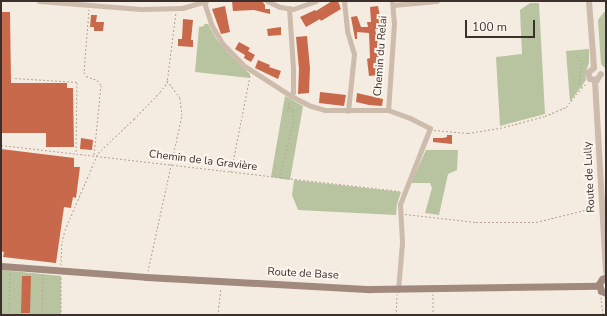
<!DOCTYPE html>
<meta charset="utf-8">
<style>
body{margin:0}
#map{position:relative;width:607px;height:316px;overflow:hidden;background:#f4ebe1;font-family:"Nunito Sans",sans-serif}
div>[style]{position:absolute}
.green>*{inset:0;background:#b8c4a0}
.building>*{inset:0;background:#c8694b}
.path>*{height:1px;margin-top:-0.5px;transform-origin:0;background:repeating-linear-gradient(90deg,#b9a596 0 2px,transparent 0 4px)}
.minor>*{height:5px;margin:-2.5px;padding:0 2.5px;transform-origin:2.5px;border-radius:2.5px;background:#cdbbac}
.tertiary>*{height:6px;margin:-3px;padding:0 3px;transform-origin:3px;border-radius:3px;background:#cdbbac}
.secondary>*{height:7px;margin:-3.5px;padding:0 3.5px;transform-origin:3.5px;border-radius:3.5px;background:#a18a7d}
span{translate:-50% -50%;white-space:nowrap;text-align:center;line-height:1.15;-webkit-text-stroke:4px #fbf5ee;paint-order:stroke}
.street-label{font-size:11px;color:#3b302b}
.frame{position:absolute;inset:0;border:2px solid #3b302b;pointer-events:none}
.scale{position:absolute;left:465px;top:20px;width:70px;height:18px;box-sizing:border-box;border:2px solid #3b302b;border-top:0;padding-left:5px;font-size:12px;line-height:14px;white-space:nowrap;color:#3b302b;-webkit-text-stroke:3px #fbf5ee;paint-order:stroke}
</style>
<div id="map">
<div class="green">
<div style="clip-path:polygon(530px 3px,539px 3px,545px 114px,500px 126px,496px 57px,522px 54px,520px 10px)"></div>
<div style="clip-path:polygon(604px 12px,606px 12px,606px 69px,601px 64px,598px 20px)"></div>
<div style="clip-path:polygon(204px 24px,208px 24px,217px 40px,228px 53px,250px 74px,250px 78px,195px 72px,199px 27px,204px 26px)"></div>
<div style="clip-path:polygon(589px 49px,589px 63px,585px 74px,586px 80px,570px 102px,566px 51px)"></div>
<div style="clip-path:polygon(285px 96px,303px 106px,290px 180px,271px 177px)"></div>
<div style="clip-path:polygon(426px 150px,458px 150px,457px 170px,448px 174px,439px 215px,425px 213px,432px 188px,430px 183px,411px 183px)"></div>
<div style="clip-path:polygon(294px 180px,401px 192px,397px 204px,396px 215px,298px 210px,292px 195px)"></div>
<div style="clip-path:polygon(1px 270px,61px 276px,61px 315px,1px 315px)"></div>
</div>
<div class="building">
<div style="clip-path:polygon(232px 1px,262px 1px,265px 5px,265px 9px,270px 9px,270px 14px,254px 10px,233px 11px)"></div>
<div style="clip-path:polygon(332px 1px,338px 1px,341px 9px,321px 21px,320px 19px,306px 27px,300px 17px,315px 10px,316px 11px)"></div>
<div style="clip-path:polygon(225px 6px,230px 32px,221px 34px,212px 9px)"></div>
<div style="clip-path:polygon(378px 6px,382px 28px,375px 29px,379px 48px,377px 48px,379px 57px,376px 57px,378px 75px,369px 76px,367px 59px,370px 58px,369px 33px,357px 32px,357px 39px,355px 39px,351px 17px,357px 16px,361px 27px,368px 27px,367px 22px,371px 22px,370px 7px)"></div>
<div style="clip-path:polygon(1px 12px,10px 12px,11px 83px,67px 83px,67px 88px,73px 88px,74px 147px,46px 147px,46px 133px,1px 133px)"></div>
<div style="clip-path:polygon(91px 15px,97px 15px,96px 22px,104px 22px,103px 31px,94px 31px,94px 27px,90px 27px)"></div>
<div style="clip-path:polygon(183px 19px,193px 20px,191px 40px,193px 40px,193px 47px,178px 46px,178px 39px,182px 39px)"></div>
<div style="clip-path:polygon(281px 27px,281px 35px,268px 36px,267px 29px)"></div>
<div style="clip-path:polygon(307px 36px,310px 68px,309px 93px,298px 94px,299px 69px,296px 37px)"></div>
<div style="clip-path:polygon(239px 42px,250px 48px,248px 51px,255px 55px,251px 62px,244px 58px,245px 55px,235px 49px)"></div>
<div style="clip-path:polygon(258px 60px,270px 65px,269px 67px,281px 71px,278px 79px,255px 68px)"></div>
<div style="clip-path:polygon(320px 92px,346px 95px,344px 106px,319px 103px)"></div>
<div style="clip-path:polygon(357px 93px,383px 99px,382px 106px,369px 105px,356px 102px)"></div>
<div style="clip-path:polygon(447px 135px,452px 135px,452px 144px,433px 142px,433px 138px,443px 138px,447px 137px)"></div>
<div style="clip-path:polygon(81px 138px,93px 140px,92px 150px,80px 149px)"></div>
<div style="clip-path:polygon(1px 149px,74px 158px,74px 167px,80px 167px,76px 198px,73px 197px,71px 208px,64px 207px,56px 263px,3px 257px,4px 252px,1px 251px)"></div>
<div style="clip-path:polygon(22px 276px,31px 276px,30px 313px,21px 313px)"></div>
</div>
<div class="path">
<div style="left:89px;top:9px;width:63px;rotate:94.5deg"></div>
<div style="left:84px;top:72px;width:4px;rotate:63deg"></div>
<div style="left:86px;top:76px;width:12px;rotate:20deg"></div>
<div style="left:97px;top:80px;width:6px;rotate:51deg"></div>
<div style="left:101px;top:85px;width:70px;rotate:95.7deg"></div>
<div style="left:577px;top:56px;width:9px;rotate:54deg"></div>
<div style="left:582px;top:63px;width:19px;rotate:99deg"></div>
<div style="left:579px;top:82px;width:6px;rotate:59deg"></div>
<div style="left:15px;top:78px;width:62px;rotate:3.7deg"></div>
<div style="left:77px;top:82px;width:71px;rotate:90.8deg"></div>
<div style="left:288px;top:112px;width:11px;rotate:-85deg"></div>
<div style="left:434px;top:130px;width:34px;rotate:5deg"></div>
<div style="left:468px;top:133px;width:32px;rotate:-9deg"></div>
<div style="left:500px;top:128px;width:47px;rotate:-14.9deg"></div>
<div style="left:545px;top:116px;width:23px;rotate:-23deg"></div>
<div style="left:566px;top:107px;width:31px;rotate:-50deg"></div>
<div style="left:1px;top:145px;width:401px;rotate:6.6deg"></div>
<div style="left:231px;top:172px;width:98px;rotate:-78.8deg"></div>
<div style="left:282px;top:178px;width:4px;rotate:-117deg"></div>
<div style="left:280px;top:174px;width:56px;rotate:-75.5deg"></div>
<div style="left:294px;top:120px;width:10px;rotate:-96deg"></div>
<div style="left:293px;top:110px;width:6px;rotate:-129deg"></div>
<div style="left:405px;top:214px;width:71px;rotate:6.4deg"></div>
<div style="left:476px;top:222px;width:60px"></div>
<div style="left:536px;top:222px;width:63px;rotate:-13.8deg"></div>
<div style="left:61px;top:265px;width:23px;rotate:-88deg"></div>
<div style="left:62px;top:242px;width:12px;rotate:-76deg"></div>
<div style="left:65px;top:230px;width:84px;rotate:-66.8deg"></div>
<div style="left:98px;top:153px;width:50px;rotate:-43.4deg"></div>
<div style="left:134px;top:119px;width:37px;rotate:-46deg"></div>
<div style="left:160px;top:92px;width:11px;rotate:-52deg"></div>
<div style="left:167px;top:83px;width:72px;rotate:-82.8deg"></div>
<div style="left:148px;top:271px;width:160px;rotate:-77.7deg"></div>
<div style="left:182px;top:115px;width:17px;rotate:-97deg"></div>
<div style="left:180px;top:98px;width:22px;rotate:-126deg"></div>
<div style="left:433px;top:294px;width:21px;rotate:90deg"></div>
<div style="left:601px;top:297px;width:18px;rotate:84deg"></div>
<div style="left:9px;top:315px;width:42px;rotate:-88.6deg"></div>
<div style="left:42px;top:315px;width:41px;rotate:-88.6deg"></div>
<div style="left:61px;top:315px;width:39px;rotate:-90deg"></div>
<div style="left:218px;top:315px;width:27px;rotate:-84deg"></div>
<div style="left:396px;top:315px;width:21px;rotate:-87deg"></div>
</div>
<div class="minor">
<div style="left:39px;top:1px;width:102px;rotate:4.5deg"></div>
<div style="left:141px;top:9px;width:41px;rotate:-1.4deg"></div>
<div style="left:182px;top:8px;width:25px;rotate:-16deg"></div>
<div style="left:267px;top:1px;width:14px;rotate:25deg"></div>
<div style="left:280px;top:7px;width:13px;rotate:9deg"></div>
<div style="left:293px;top:9px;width:24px;rotate:-19deg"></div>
<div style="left:344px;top:1px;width:30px;rotate:84deg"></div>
<div style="left:347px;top:31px;width:24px;rotate:73deg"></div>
<div style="left:354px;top:54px;width:57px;rotate:96deg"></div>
<div style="left:392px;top:1px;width:22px;rotate:85deg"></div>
<div style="left:394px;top:23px;width:87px;rotate:93.9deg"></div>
<div style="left:388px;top:110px;width:23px;rotate:20deg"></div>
<div style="left:410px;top:118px;width:22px;rotate:27deg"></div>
<div style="left:430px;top:128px;width:82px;rotate:111.5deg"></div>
<div style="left:400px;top:204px;width:39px;rotate:87deg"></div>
<div style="left:402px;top:243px;width:47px;rotate:94.9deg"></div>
<div style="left:204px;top:2px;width:23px;rotate:72deg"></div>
<div style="left:211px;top:24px;width:22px;rotate:60deg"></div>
<div style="left:222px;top:43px;width:30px;rotate:46deg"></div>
<div style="left:243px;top:65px;width:57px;rotate:32.9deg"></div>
<div style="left:291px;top:96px;width:22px;rotate:27deg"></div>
<div style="left:311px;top:106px;width:15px;rotate:16deg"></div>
<div style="left:325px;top:110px;width:63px"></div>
<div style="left:393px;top:5px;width:44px;rotate:-5.2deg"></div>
<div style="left:289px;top:8px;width:61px;rotate:86.2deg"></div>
<div style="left:293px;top:69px;width:23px;rotate:90deg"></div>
<div style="left:293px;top:92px;width:4px;rotate:117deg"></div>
</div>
<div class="tertiary">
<div style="left:589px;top:1px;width:67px;rotate:85.7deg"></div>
<div style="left:594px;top:68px;width:8px;rotate:140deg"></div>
<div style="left:588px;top:73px;width:6px;rotate:72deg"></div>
<div style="left:590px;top:79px;width:7px;rotate:8deg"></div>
<div style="left:597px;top:80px;width:7px;rotate:-56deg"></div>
<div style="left:595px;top:81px;width:191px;rotate:86.7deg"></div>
</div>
<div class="secondary">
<div style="left:1px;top:266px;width:145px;rotate:4.3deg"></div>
<div style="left:146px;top:277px;width:225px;rotate:3.1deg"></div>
<div style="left:371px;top:289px;width:228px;rotate:-0.8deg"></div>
<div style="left:606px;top:277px;width:4px;rotate:153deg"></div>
<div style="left:602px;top:279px;width:6px;rotate:121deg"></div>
<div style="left:599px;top:284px;width:7px;rotate:74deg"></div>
<div style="left:601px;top:291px;width:5px;rotate:22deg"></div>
</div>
<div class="street-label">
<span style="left:381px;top:56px;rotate:-86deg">Chemin du Relai</span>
<span style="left:203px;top:161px;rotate:7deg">Chemin de la Gravière</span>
<span style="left:590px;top:177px;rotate:-93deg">Route de Lully</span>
<span style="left:303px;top:274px;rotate:3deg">Route de Base</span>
</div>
<div class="frame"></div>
<div class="scale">100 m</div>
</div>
